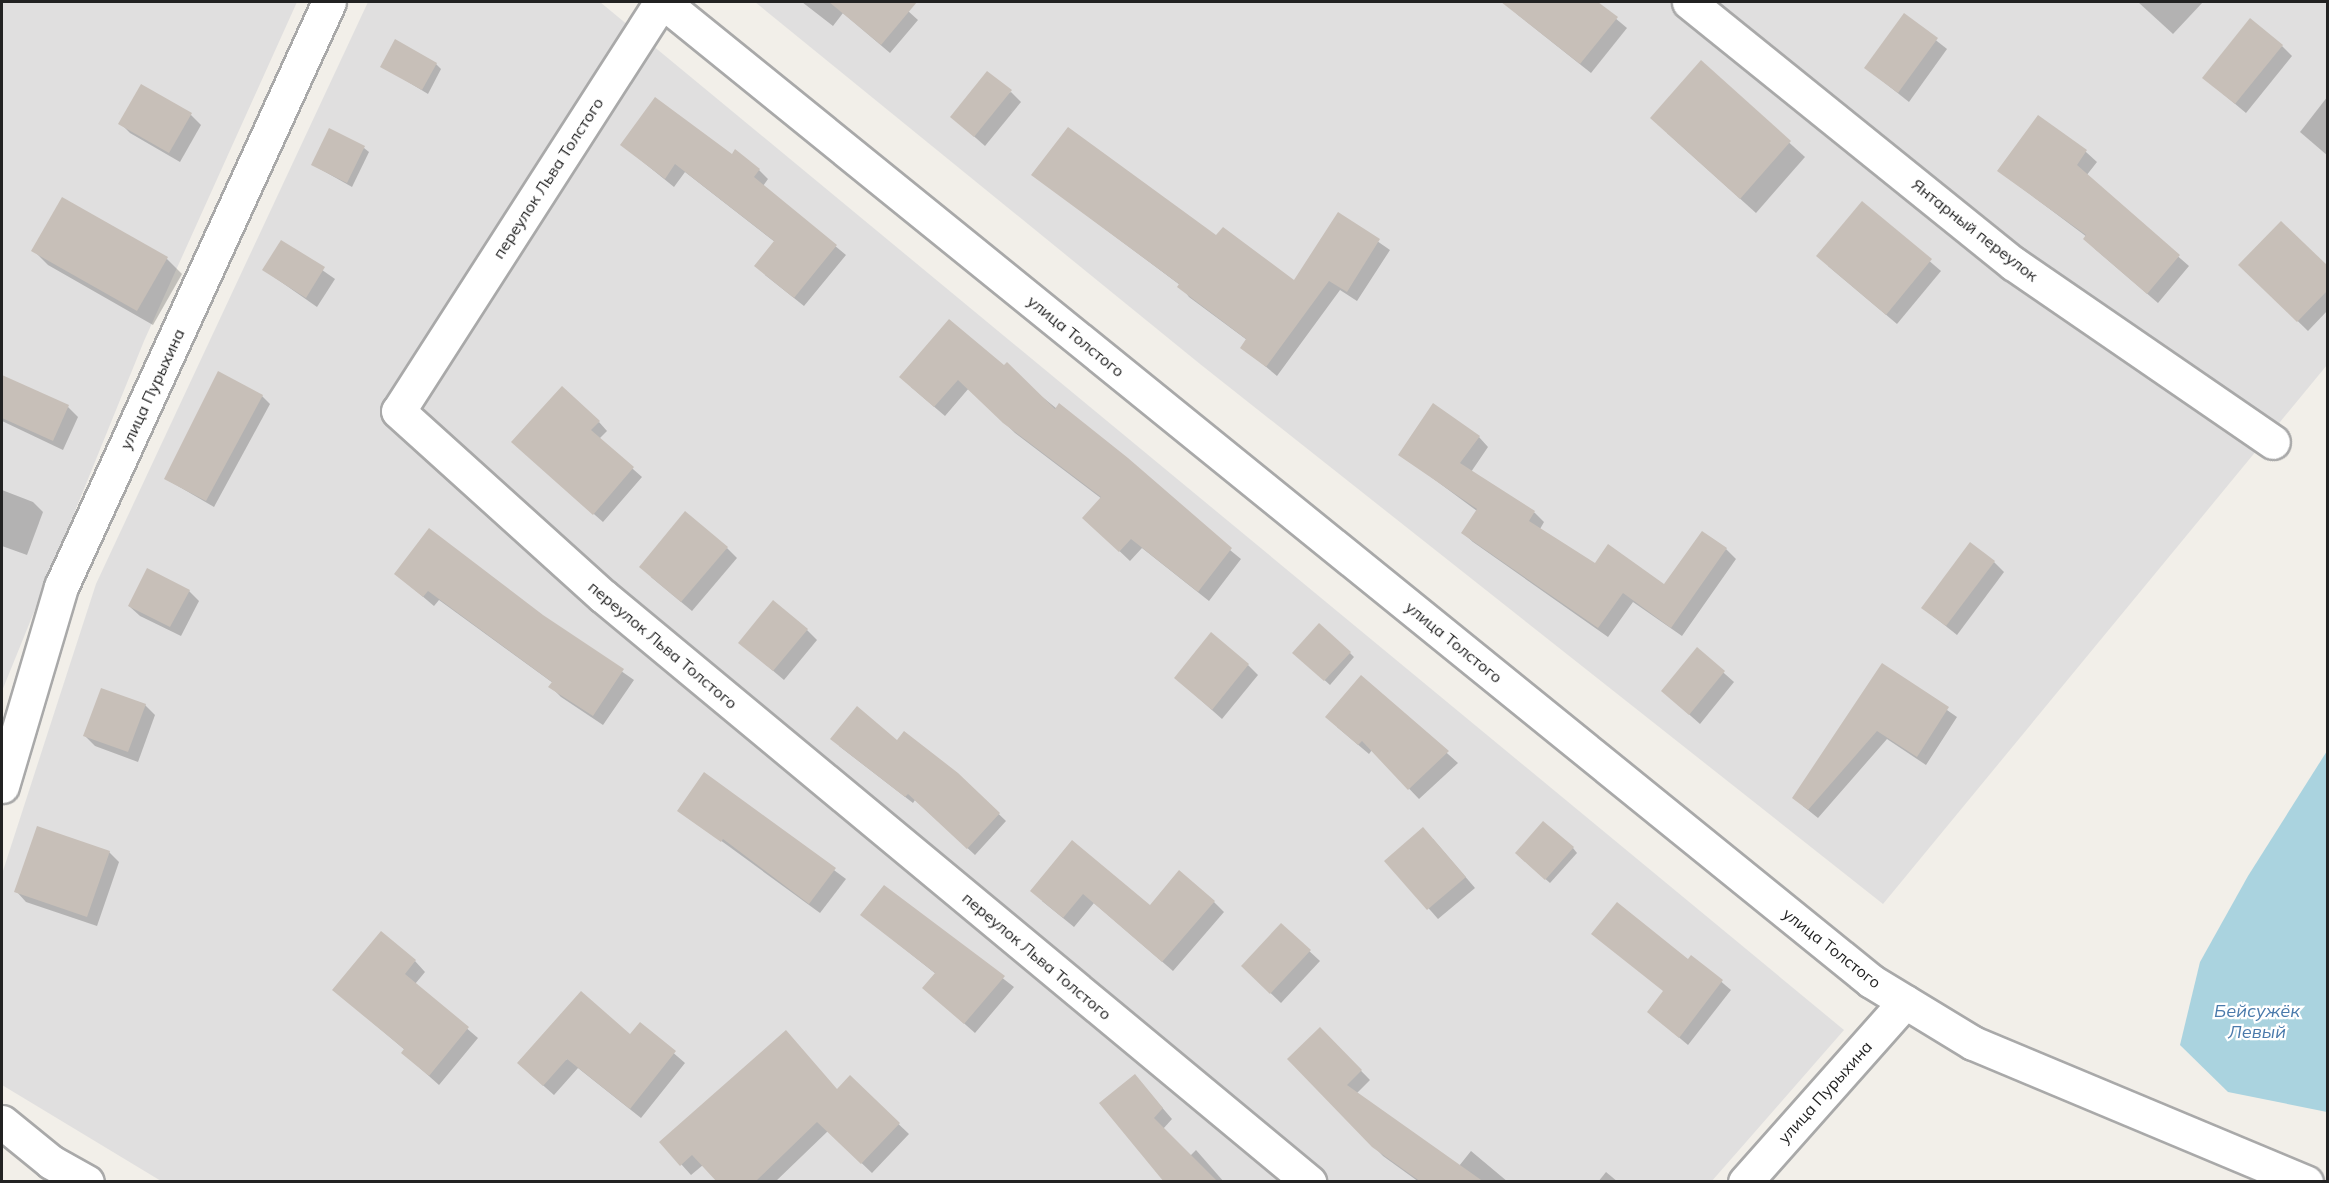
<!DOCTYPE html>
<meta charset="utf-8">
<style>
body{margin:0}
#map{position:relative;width:2329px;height:1183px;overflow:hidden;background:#f2efe9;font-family:Mulish,sans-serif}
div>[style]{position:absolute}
.residential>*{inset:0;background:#e0dfdf}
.water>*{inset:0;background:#aad3df}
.shadow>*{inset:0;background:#0003}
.building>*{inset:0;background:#c7bfb8}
.roads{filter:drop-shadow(2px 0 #a9a9a9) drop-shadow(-2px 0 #a9a9a9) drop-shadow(0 2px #a9a9a9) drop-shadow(0 -2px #a9a9a9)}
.minor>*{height:33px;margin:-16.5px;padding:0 16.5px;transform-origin:16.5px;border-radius:16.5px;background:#fff}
span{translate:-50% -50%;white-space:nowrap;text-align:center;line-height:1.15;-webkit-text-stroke:4.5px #fff;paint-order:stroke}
.street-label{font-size:16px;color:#222}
.water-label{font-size:18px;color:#4a7aab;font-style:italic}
.frame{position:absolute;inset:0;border:3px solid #222;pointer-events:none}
</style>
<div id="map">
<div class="residential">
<div style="clip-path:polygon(2px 2px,297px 2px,144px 341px,2px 691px)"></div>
<div style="clip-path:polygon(368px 2px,600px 2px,1844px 1030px,1711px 1182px,161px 1181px,2px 1085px,2px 874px,96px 584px)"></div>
<div style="clip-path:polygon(755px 2px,2327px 2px,2327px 365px,1883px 904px,1200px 364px)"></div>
</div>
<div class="water">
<div style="clip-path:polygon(2327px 751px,2327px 1112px,2228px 1092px,2180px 1045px,2200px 962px,2248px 876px)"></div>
</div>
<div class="shadow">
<div style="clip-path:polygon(802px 2px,898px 2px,918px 20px,890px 53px,843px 13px,833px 26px)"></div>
<div style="clip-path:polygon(1510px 2px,1596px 2px,1627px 28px,1591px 73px,1518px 15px,1508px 5px)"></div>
<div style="clip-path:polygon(2138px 2px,2203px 2px,2173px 34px)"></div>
<div style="clip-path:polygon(1904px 15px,1947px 49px,1909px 102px,1866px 68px)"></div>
<div style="clip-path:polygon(2282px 46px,2292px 56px,2246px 113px,2204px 78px)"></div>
<div style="clip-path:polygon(1701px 63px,1805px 157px,1756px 213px,1667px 133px)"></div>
<div style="clip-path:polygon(436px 64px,441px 69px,428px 94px,382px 66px)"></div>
<div style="clip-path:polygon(1011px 92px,1021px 102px,985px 146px,952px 117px)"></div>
<div style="clip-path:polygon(2328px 96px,2328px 156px,2300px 132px)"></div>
<div style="clip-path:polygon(191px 115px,201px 125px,180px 162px,130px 133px,120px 123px)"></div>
<div style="clip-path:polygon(2038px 117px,2086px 152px,2097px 162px,2086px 176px,2189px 266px,2158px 303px,2095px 249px,2087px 237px,1999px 171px)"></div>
<div style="clip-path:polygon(622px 145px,732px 156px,759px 170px,768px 179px,763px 186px,846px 255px,804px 306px,765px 275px,775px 242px,685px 172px,674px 187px)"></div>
<div style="clip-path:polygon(364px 148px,369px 152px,352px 187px,313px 165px)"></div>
<div style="clip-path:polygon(1033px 175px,1294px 282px,1338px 214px,1390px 250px,1357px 301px,1340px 290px,1277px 376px,1242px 347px,1247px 340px,1189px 297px,1180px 285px)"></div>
<div style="clip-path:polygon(62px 199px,167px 259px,182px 274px,153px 325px,48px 265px,33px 250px)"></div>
<div style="clip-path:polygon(1862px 203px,1941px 271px,1897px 324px,1828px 266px)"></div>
<div style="clip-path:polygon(282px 242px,335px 279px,317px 307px,264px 270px)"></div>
<div style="clip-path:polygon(2240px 265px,2328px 268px,2328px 310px,2308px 331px)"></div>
<div style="clip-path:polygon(949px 321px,1241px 559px,1209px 601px,1142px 548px,1130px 561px,1095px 528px,1102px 499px,1015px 433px,969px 388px,945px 416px,911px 387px)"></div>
<div style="clip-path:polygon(9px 380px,68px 407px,78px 417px,63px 450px,2px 421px,2px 398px)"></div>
<div style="clip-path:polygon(262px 396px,270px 404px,214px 507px,166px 479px)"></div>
<div style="clip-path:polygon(599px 422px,607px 431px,599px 439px,642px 477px,603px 522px,521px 450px)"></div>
<div style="clip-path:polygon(1479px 437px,1488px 447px,1471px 472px,1535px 513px,1544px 522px,1540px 529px,1595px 565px,1664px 586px,1726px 549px,1736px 559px,1682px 636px,1633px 602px,1608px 637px,1473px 542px,1463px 533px,1477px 511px,1400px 454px)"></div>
<div style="clip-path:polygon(2px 490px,33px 502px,43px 512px,27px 555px,2px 546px)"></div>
<div style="clip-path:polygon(727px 548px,737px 558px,692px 611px,651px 577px)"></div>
<div style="clip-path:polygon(1994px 562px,2004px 572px,1957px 635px,1923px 608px)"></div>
<div style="clip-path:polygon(396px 574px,542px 616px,634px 680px,603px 725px,561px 697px,550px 686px,553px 683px,439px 600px,434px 606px)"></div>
<div style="clip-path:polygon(189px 591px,199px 601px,181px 636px,140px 616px,129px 606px)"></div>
<div style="clip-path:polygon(807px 630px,817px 640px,784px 680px,740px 643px)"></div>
<div style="clip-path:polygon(1698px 650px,1734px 682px,1700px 724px,1674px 701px)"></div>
<div style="clip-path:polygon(1350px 653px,1354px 657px,1330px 685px,1299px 657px)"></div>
<div style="clip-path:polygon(1248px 665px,1258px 675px,1222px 719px,1176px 678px)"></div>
<div style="clip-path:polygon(1882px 665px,1957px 717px,1926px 765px,1887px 739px,1818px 818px,1803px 806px)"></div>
<div style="clip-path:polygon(1362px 677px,1458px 763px,1419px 799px,1372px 750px,1369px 754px,1337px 727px)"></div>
<div style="clip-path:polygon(145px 705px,155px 715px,138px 762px,95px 746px,85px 736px)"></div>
<div style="clip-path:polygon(897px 742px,957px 774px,1006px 821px,975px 855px,915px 800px,913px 803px,839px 746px)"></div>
<div style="clip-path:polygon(705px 774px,846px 879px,820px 913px,679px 810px)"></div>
<div style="clip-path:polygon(1433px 839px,1475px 888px,1438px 919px,1387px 861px)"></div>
<div style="clip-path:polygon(1073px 842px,1150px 907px,1214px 902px,1224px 912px,1173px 971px,1094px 903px,1074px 927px,1042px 901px)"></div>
<div style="clip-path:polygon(1573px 848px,1577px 853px,1550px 883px,1521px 858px)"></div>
<div style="clip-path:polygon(109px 852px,119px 862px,97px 926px,26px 902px,16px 891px)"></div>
<div style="clip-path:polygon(885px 887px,1014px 987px,975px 1033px,924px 988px,936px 974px,862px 915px)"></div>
<div style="clip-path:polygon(1281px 925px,1320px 961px,1281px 1003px,1253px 976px)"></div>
<div style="clip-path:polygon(1692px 957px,1731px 990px,1688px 1045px,1649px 1012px)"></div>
<div style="clip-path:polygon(415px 961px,425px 972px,415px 984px,478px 1038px,439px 1085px,403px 1053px,405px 1050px,334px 990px)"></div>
<div style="clip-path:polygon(640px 1024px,685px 1063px,641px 1118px,578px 1068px,554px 1095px,529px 1073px,631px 1036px)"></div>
<div style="clip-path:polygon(1320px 1029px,1370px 1080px,1357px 1093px,1459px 1166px,1471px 1151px,1508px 1182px,1419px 1182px,1383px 1156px,1289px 1059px)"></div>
<div style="clip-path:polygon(1135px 1076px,1172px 1119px,1163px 1129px,1190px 1156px,1196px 1150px,1224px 1182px,1166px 1182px)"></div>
<div style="clip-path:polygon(850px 1078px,909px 1134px,872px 1173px,828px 1131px,775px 1182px,719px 1182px,703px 1165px,691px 1175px,661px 1142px,838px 1090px)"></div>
<div style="clip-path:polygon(1606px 1172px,1618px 1182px,1598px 1182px)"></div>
</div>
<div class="building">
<div style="clip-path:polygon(829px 2px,917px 2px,881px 45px)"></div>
<div style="clip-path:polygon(1501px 2px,1598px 2px,1618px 17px,1580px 64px)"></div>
<div style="clip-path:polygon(1904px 13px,1938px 38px,1898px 93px,1864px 68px)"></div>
<div style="clip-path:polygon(2250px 18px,2283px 45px,2235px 104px,2202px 78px)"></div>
<div style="clip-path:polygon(395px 39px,437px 63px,422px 90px,380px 67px)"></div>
<div style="clip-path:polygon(1701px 60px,1791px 141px,1740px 199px,1650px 118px)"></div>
<div style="clip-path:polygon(987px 71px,1012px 90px,974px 137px,950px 117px)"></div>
<div style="clip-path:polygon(141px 84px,192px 113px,169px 153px,118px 124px)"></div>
<div style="clip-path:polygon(655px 97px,732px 154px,735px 149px,760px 169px,754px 177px,837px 245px,794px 298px,754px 266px,774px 241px,675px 164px,665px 179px,620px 145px)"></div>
<div style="clip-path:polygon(2038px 115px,2087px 150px,2077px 165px,2180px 255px,2147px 294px,2083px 239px,2086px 235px,1997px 171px)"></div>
<div style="clip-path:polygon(1068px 127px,1216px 235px,1223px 227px,1294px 280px,1338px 212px,1380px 239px,1347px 292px,1329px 281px,1266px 367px,1240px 348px,1246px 339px,1177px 287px,1179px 284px,1031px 175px)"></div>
<div style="clip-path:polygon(329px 128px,365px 146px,347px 183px,311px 165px)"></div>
<div style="clip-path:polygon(62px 197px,168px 257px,137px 311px,31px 251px)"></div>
<div style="clip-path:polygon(1862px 201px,1932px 259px,1886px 315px,1816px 256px)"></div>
<div style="clip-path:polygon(2281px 221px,2328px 266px,2328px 290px,2297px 322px,2238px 265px)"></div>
<div style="clip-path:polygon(281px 240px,325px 267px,306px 298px,262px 270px)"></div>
<div style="clip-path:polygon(949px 319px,1004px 365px,1007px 362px,1055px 409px,1059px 403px,1128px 458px,1232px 548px,1198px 592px,1131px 539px,1119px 552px,1082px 518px,1101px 497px,1003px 423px,958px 380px,934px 407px,899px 377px)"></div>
<div style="clip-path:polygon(218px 371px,263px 395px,206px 501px,164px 479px)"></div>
<div style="clip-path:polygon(2px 375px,69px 405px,53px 441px,2px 418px)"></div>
<div style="clip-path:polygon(562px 386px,600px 421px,591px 430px,634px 467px,593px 515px,511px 442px)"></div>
<div style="clip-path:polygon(1433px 403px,1480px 436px,1460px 463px,1535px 511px,1529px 521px,1595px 563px,1608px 544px,1664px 584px,1702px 531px,1727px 548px,1671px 628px,1623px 593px,1598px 628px,1461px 533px,1477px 509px,1398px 455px)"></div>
<div style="clip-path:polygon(685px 511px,728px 547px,681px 602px,639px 567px)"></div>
<div style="clip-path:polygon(429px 528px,543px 615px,624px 669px,593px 716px,548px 687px,552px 682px,428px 591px,423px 597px,394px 574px)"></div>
<div style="clip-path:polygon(1970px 542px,1995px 561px,1946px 626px,1921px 608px)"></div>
<div style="clip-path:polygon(147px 568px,190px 590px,170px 627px,128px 606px)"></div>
<div style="clip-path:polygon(773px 600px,808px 629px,773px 671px,738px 643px)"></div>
<div style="clip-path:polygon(1319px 623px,1351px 652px,1324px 681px,1292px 653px)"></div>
<div style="clip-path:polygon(1211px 632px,1249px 664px,1212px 710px,1174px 678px)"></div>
<div style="clip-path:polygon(1697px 647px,1725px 671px,1689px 715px,1661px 691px)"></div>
<div style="clip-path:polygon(1882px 663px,1949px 707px,1917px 757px,1877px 731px,1808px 810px,1792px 798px)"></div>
<div style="clip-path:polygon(1361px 675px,1449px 751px,1408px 790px,1362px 741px,1358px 745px,1325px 717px)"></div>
<div style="clip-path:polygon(101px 688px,146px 704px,128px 752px,83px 736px)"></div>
<div style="clip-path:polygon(857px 706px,897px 740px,904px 731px,958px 773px,1000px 813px,967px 849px,908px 794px,905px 797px,830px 739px)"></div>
<div style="clip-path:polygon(704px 772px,836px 868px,809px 904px,723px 839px,721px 842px,677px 811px)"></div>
<div style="clip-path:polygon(1543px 821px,1574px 847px,1545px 880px,1515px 853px)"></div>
<div style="clip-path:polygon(37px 826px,110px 851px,87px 917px,14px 892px)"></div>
<div style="clip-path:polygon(1423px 827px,1466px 877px,1427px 910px,1384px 861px)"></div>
<div style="clip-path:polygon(1072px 840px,1150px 905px,1179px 870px,1215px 901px,1162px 962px,1083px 894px,1063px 918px,1030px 891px)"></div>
<div style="clip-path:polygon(884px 885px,1005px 976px,964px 1024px,922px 988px,935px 973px,860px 915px)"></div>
<div style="clip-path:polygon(1617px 902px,1688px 959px,1691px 955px,1723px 980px,1679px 1038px,1647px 1012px,1663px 991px,1591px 934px)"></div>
<div style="clip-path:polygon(1281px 923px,1311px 950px,1270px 994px,1241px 966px)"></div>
<div style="clip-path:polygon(381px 931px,416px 960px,405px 974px,469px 1027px,429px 1076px,401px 1053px,404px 1049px,332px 990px)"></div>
<div style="clip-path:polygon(581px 991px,630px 1034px,640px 1022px,676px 1051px,630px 1109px,567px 1059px,543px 1086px,517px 1063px)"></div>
<div style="clip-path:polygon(1320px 1027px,1362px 1070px,1347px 1085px,1484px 1182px,1421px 1182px,1372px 1147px,1287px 1059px)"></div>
<div style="clip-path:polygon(786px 1030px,837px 1089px,850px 1075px,900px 1123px,861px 1164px,817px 1122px,755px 1182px,717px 1182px,692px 1155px,680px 1166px,659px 1142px)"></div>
<div style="clip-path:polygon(1135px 1074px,1163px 1108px,1154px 1118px,1218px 1182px,1164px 1182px,1099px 1103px)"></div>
</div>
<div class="roads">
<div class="minor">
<div style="left:661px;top:2px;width:486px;rotate:122.7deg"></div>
<div style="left:398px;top:411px;width:276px;rotate:42.1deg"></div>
<div style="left:603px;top:596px;width:918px;rotate:39.69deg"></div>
<div style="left:663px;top:2px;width:1555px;rotate:39.02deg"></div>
<div style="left:1871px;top:981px;width:119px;rotate:31.3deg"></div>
<div style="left:1973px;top:1043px;width:361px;rotate:22.7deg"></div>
<div style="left:1689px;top:2px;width:417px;rotate:38.9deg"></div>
<div style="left:2014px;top:264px;width:314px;rotate:34.5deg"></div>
<div style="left:2px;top:786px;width:208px;rotate:-73.5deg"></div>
<div style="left:61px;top:587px;width:643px;rotate:-65.39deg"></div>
<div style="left:2px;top:1122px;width:63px;rotate:39.2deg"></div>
<div style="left:51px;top:1162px;width:41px;rotate:29.1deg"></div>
<div style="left:1745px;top:1182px;width:241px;rotate:-48.4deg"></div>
</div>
</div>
<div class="street-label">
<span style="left:548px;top:178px;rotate:-57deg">переулок Льва Толстого</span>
<span style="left:1975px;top:230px;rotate:38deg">Янтарный переулок</span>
<span style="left:1076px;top:336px;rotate:39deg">улица Толстого</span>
<span style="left:152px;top:389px;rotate:-65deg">улица Пурыхина</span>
<span style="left:1454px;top:642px;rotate:39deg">улица Толстого</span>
<span style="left:663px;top:645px;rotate:40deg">переулок Льва Толстого</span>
<span style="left:1832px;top:948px;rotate:38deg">улица Толстого</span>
<span style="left:1037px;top:956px;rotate:40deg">переулок Льва Толстого</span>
<span style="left:1825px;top:1092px;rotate:-48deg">улица Пурыхина</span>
</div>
<div class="water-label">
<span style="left:2257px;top:1022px">Бейсужёк<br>Левый</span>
</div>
<div class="frame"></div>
</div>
